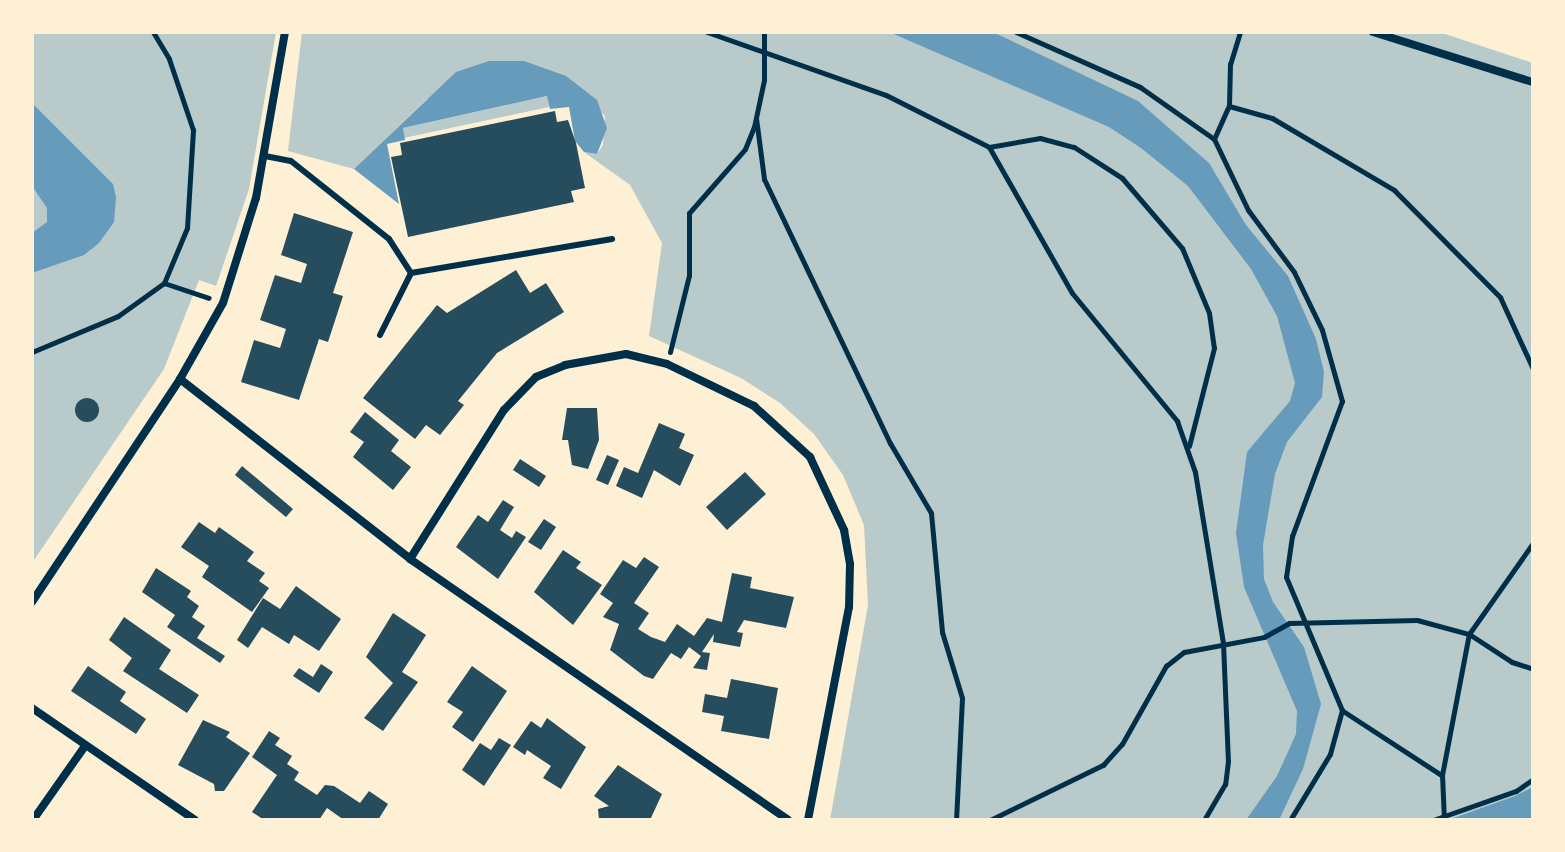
<!DOCTYPE html>
<style>
body{margin:0}
#map{position:relative;width:1565px;height:852px;overflow:hidden;background:#fdf0d5;font-family:"DM Sans",sans-serif}
div>[style]{position:absolute}
.green>*{inset:0;background:#b9caca}
.water>*{inset:0;background:#669bbc}
.building>*{inset:0;background:#264d5e}
.round{border-radius:50%}
.path>*{height:5px;margin:-2.5px;padding:0 2.5px;transform-origin:2.5px;border-radius:2.5px;background:#003049}
.service>*{height:6px;margin:-3px;padding:0 3px;transform-origin:3px;border-radius:3px;background:#003049}
.minor>*{height:8px;margin:-4px;padding:0 4px;transform-origin:4px;border-radius:4px;background:#003049}
span{translate:-50% -50%;white-space:nowrap;text-align:center;line-height:1.15;-webkit-text-stroke:6px #fdf0d5;paint-order:stroke}
.frame{position:absolute;inset:0;border:34px solid #fdf0d5;pointer-events:none}
</style>
<div id="map">
<div class="green">
<div style="clip-path:polygon(32px 32px,276px 32px,249px 189px,216px 286px,199px 280px,164px 369px,32px 563px)"></div>
<div style="clip-path:polygon(302px 32px,1439px 32px,1533px 63px,1533px 820px,830px 820px,868px 605px,864px 525px,843px 475px,814px 434px,780px 403px,741px 378px,649px 336px,662px 243px,630px 185px,584px 152px,597px 154px,603px 145px,605px 116px,566px 76px,427px 99px,354px 169px,288px 151px)"></div>
<div style="clip-path:polygon(548px 96px,549px 107px,404px 138px,403px 128px)"></div>
</div>
<div class="water">
<div style="clip-path:polygon(889px 32px,993px 32px,1138px 101px,1209px 163px,1246px 225px,1288px 276px,1316px 339px,1324px 372px,1322px 397px,1287px 442px,1275px 474px,1263px 545px,1264px 579px,1273px 602px,1304px 647px,1321px 704px,1303px 769px,1279px 820px,1246px 820px,1277px 776px,1296px 734px,1297px 711px,1244px 587px,1236px 533px,1247px 452px,1290px 401px,1295px 383px,1277px 316px,1251px 269px,1188px 186px,1141px 148px,1109px 127px)"></div>
<div style="clip-path:polygon(489px 61px,524px 61px,566px 76px,597px 100px,607px 128px,597px 154px,584px 152px,575px 141px,569px 107px,550px 109px,547px 96px,403px 128px,405px 140px,387px 144px,399px 204px,354px 169px,456px 72px)"></div>
<div style="clip-path:polygon(32px 103px,113px 184px,116px 197px,114px 222px,99px 243px,84px 255px,32px 273px,32px 233px,47px 222px,47px 208px,32px 186px)"></div>
<div style="clip-path:polygon(1533px 787px,1533px 820px,1448px 820px,1515px 796px)"></div>
</div>
<div class="building">
<div style="clip-path:polygon(555px 111px,557px 122px,568px 120px,576px 143px,585px 188px,571px 191px,574px 202px,408px 237px,391px 157px,402px 155px,400px 143px)"></div>
<div style="clip-path:polygon(294px 213px,353px 232px,333px 293px,343px 296px,328px 342px,319px 339px,299px 400px,241px 382px,254px 340px,280px 348px,286px 329px,260px 320px,275px 275px,301px 283px,307px 264px,281px 255px)"></div>
<div style="clip-path:polygon(516px 270px,530px 293px,546px 283px,564px 312px,497px 353px,458px 401px,464px 405px,440px 435px,426px 425px,415px 439px,363px 398px,437px 305px,447px 313px)"></div>
<div class="round" style="left:75px;top:398px;width:24px;height:24px"></div>
<div style="clip-path:polygon(567px 408px,597px 408px,599px 440px,588px 469px,572px 465px,568px 440px,562px 440px)"></div>
<div style="clip-path:polygon(365px 412px,399px 440px,391px 451px,411px 467px,393px 490px,353px 457px,364px 442px,350px 432px)"></div>
<div style="clip-path:polygon(659px 423px,685px 434px,679px 448px,694px 455px,680px 486px,654px 470px,642px 498px,616px 486px,624px 467px,638px 473px)"></div>
<div style="clip-path:polygon(607px 455px,619px 460px,608px 485px,596px 480px)"></div>
<div style="clip-path:polygon(520px 459px,546px 476px,539px 487px,513px 470px)"></div>
<div style="clip-path:polygon(242px 466px,293px 509px,286px 517px,235px 475px)"></div>
<div style="clip-path:polygon(745px 472px,766px 494px,727px 530px,706px 507px)"></div>
<div style="clip-path:polygon(503px 500px,514px 507px,500px 530px,512px 538px,516px 531px,526px 537px,498px 579px,456px 547px,478px 515px,488px 522px)"></div>
<div style="clip-path:polygon(544px 519px,556px 527px,541px 550px,528px 542px)"></div>
<div style="clip-path:polygon(199px 522px,215px 533px,219px 527px,254px 552px,247px 561px,265px 573px,259px 581px,269px 588px,252px 612px,202px 577px,209px 566px,181px 547px)"></div>
<div style="clip-path:polygon(563px 550px,581px 562px,576px 568px,602px 585px,573px 625px,534px 592px)"></div>
<div style="clip-path:polygon(644px 557px,659px 567px,634px 603px,649px 613px,638px 629px,651px 637px,665px 642px,677px 624px,694px 636px,707px 618px,722px 622px,732px 573px,752px 577px,750px 588px,794px 597px,786px 628px,744px 620px,737px 632px,743px 633px,740px 647px,713px 642px,714px 634px,702px 652px,710px 653px,707px 670px,693px 668px,701px 656px,689px 647px,681px 659px,671px 653px,653px 679px,644px 676px,610px 650px,619px 624px,603px 617px,613px 603px,600px 594px,623px 560px,636px 568px)"></div>
<div style="clip-path:polygon(156px 568px,191px 591px,187px 597px,199px 606px,192px 617px,205px 626px,197px 638px,225px 656px,220px 663px,167px 627px,175px 615px,142px 592px)"></div>
<div style="clip-path:polygon(296px 586px,341px 619px,319px 651px,294px 635px,289px 644px,262px 627px,248px 648px,237px 640px,263px 598px,280px 609px)"></div>
<div style="clip-path:polygon(393px 613px,426px 635px,402px 672px,418px 682px,383px 731px,364px 718px,393px 683px,366px 657px)"></div>
<div style="clip-path:polygon(124px 617px,171px 650px,159px 669px,199px 695px,187px 713px,123px 671px,132px 658px,109px 640px)"></div>
<div style="clip-path:polygon(321px 664px,333px 672px,319px 693px,293px 676px,299px 668px,313px 677px)"></div>
<div style="clip-path:polygon(88px 666px,126px 692px,120px 701px,146px 719px,136px 734px,71px 691px)"></div>
<div style="clip-path:polygon(472px 666px,507px 691px,473px 742px,452px 727px,463px 712px,447px 702px)"></div>
<div style="clip-path:polygon(731px 679px,778px 688px,769px 739px,721px 731px,724px 716px,702px 712px,705px 694px,727px 698px)"></div>
<div style="clip-path:polygon(547px 718px,586px 747px,561px 789px,543px 778px,551px 766px,527px 750px,525px 755px,513px 747px,531px 721px,541px 728px)"></div>
<div style="clip-path:polygon(203px 720px,230px 732px,226px 737px,250px 753px,224px 791px,215px 791px,214px 784px,178px 765px)"></div>
<div style="clip-path:polygon(269px 731px,280px 738px,275px 745px,292px 756px,287px 764px,299px 772px,294px 780px,317px 795px,325px 785px,334px 786px,360px 803px,369px 791px,388px 804px,378px 820px,344px 820px,327px 808px,319px 820px,264px 820px,252px 812px,277px 775px,252px 757px)"></div>
<div style="clip-path:polygon(499px 738px,511px 745px,484px 786px,462px 770px,480px 743px,491px 750px)"></div>
<div style="clip-path:polygon(618px 765px,662px 794px,650px 820px,599px 820px,598px 809px,609px 806px,594px 796px)"></div>
</div>
<div class="path">
<div style="left:153px;top:32px;width:31px;rotate:59deg"></div>
<div style="left:169px;top:59px;width:75px;rotate:71.3deg"></div>
<div style="left:193px;top:130px;width:98px;rotate:93.5deg"></div>
<div style="left:187px;top:228px;width:60px;rotate:112.7deg"></div>
<div style="left:164px;top:283px;width:47px;rotate:18.4deg"></div>
<div style="left:707px;top:32px;width:190px;rotate:19.4deg"></div>
<div style="left:886px;top:95px;width:115px;rotate:26.8deg"></div>
<div style="left:989px;top:147px;width:168px;rotate:60.4deg"></div>
<div style="left:1072px;top:293px;width:166px;rotate:50.6deg"></div>
<div style="left:1177px;top:421px;width:54px;rotate:70.6deg"></div>
<div style="left:1195px;top:472px;width:173px;rotate:80.7deg"></div>
<div style="left:1223px;top:643px;width:118px;rotate:87.6deg"></div>
<div style="left:1228px;top:761px;width:23px;rotate:97deg"></div>
<div style="left:1225px;top:784px;width:42px;rotate:120.3deg"></div>
<div style="left:1016px;top:32px;width:136px;rotate:23.9deg"></div>
<div style="left:1140px;top:87px;width:90px;rotate:35.1deg"></div>
<div style="left:1214px;top:139px;width:79px;rotate:64.4deg"></div>
<div style="left:1248px;top:210px;width:77px;rotate:53.4deg"></div>
<div style="left:1294px;top:272px;width:64px;rotate:64.2deg"></div>
<div style="left:1322px;top:330px;width:74px;rotate:74.3deg"></div>
<div style="left:1342px;top:401px;width:144px;rotate:110.3deg"></div>
<div style="left:1292px;top:536px;width:41px;rotate:98.3deg"></div>
<div style="left:1286px;top:577px;width:144px;rotate:67.2deg"></div>
<div style="left:1342px;top:710px;width:46px;rotate:105.3deg"></div>
<div style="left:1330px;top:754px;width:77px;rotate:121.2deg"></div>
<div style="left:1240px;top:32px;width:34px;rotate:107deg"></div>
<div style="left:1230px;top:64px;width:42px;rotate:91.4deg"></div>
<div style="left:1229px;top:106px;width:45px;rotate:15.6deg"></div>
<div style="left:1272px;top:118px;width:142px;rotate:30.5deg"></div>
<div style="left:1394px;top:190px;width:151px;rotate:45.3deg"></div>
<div style="left:1500px;top:297px;width:79px;rotate:65.4deg"></div>
<div style="left:756px;top:118px;width:62px;rotate:82.5deg"></div>
<div style="left:764px;top:179px;width:293px;rotate:64.5deg"></div>
<div style="left:890px;top:443px;width:81px;rotate:59.6deg"></div>
<div style="left:931px;top:513px;width:120px;rotate:84.7deg"></div>
<div style="left:942px;top:632px;width:69px;rotate:73.1deg"></div>
<div style="left:962px;top:698px;width:122px;rotate:92.8deg"></div>
<div style="left:1214px;top:139px;width:36px;rotate:-66deg"></div>
<div style="left:989px;top:147px;width:52px;rotate:-10deg"></div>
<div style="left:1040px;top:138px;width:35px;rotate:15deg"></div>
<div style="left:1074px;top:147px;width:57px;rotate:32.9deg"></div>
<div style="left:1122px;top:178px;width:92px;rotate:49.4deg"></div>
<div style="left:1182px;top:248px;width:70px;rotate:67.4deg"></div>
<div style="left:1209px;top:313px;width:35px;rotate:82deg"></div>
<div style="left:1214px;top:348px;width:101px;rotate:104.3deg"></div>
<div style="left:32px;top:352px;width:93px;rotate:-22.7deg"></div>
<div style="left:118px;top:316px;width:57px;rotate:-35.7deg"></div>
<div style="left:670px;top:352px;width:79px;rotate:-76.1deg"></div>
<div style="left:689px;top:275px;width:62px;rotate:-90deg"></div>
<div style="left:689px;top:213px;width:85px;rotate:-48.8deg"></div>
<div style="left:745px;top:149px;width:24px;rotate:-68deg"></div>
<div style="left:754px;top:127px;width:48px;rotate:-78deg"></div>
<div style="left:764px;top:80px;width:48px;rotate:-90deg"></div>
<div style="left:1343px;top:711px;width:117px;rotate:33.1deg"></div>
<div style="left:990px;top:820px;width:126px;rotate:-26deg"></div>
<div style="left:1103px;top:765px;width:28px;rotate:-48deg"></div>
<div style="left:1122px;top:744px;width:90px;rotate:-60.6deg"></div>
<div style="left:1166px;top:666px;width:23px;rotate:-38deg"></div>
<div style="left:1184px;top:652px;width:81px;rotate:-10.6deg"></div>
<div style="left:1264px;top:637px;width:29px;rotate:-29deg"></div>
<div style="left:1289px;top:623px;width:128px;rotate:-1.3deg"></div>
<div style="left:1417px;top:620px;width:54px;rotate:15.1deg"></div>
<div style="left:1469px;top:634px;width:111px;rotate:-54.9deg"></div>
<div style="left:1433px;top:820px;width:88px;rotate:-19.3deg"></div>
<div style="left:1516px;top:791px;width:21px;rotate:-35deg"></div>
<div style="left:1444px;top:820px;width:45px;rotate:-92.5deg"></div>
<div style="left:1442px;top:775px;width:144px;rotate:-79.2deg"></div>
<div style="left:1469px;top:634px;width:51px;rotate:33.1deg"></div>
<div style="left:1512px;top:662px;width:22px;rotate:18deg"></div>
</div>
<div class="service">
<div style="left:265px;top:156px;width:26px;rotate:11deg"></div>
<div style="left:291px;top:161px;width:125px;rotate:38.5deg"></div>
<div style="left:389px;top:239px;width:40px;rotate:57.1deg"></div>
<div style="left:411px;top:273px;width:204px;rotate:-9.6deg"></div>
<div style="left:380px;top:335px;width:69px;rotate:-63.4deg"></div>
</div>
<div class="minor">
<div style="left:1373px;top:32px;width:168px;rotate:17.4deg"></div>
<div style="left:180px;top:379px;width:292px;rotate:38deg"></div>
<div style="left:410px;top:559px;width:459px;rotate:34.6deg"></div>
<div style="left:410px;top:559px;width:176px;rotate:-57.8deg"></div>
<div style="left:504px;top:410px;width:46px;rotate:-45.9deg"></div>
<div style="left:536px;top:377px;width:31px;rotate:-22deg"></div>
<div style="left:565px;top:365px;width:62px;rotate:-10.2deg"></div>
<div style="left:626px;top:354px;width:42px;rotate:13.7deg"></div>
<div style="left:667px;top:364px;width:97px;rotate:25.8deg"></div>
<div style="left:754px;top:406px;width:76px;rotate:42.3deg"></div>
<div style="left:810px;top:457px;width:81px;rotate:65deg"></div>
<div style="left:844px;top:530px;width:35px;rotate:80deg"></div>
<div style="left:850px;top:564px;width:43px;rotate:91.3deg"></div>
<div style="left:849px;top:607px;width:217px;rotate:100.9deg"></div>
<div style="left:32px;top:602px;width:268px;rotate:-56.4deg"></div>
<div style="left:180px;top:379px;width:87px;rotate:-60.5deg"></div>
<div style="left:223px;top:303px;width:110px;rotate:-72.6deg"></div>
<div style="left:256px;top:198px;width:169px;rotate:-80.1deg"></div>
<div style="left:32px;top:708px;width:198px;rotate:34.5deg"></div>
<div style="left:33px;top:820px;width:90px;rotate:-54.9deg"></div>
</div>
<div class="frame"></div>
</div>
